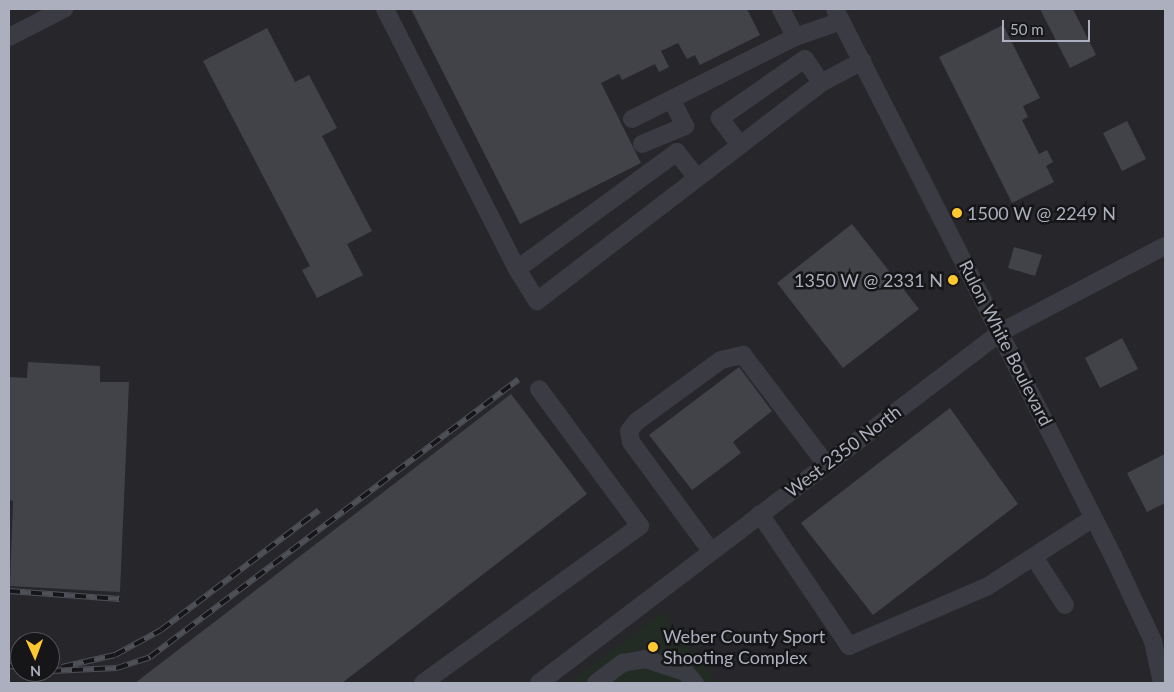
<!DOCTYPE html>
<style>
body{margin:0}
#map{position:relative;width:1174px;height:692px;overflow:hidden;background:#1b1b1d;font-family:Lato,sans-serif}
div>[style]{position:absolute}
.built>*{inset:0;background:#27262b}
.green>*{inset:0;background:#222c24}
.building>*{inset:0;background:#424348}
.minor>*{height:18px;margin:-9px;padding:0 9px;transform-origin:9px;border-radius:9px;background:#3b3c43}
.rail>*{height:5.5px;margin-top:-2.75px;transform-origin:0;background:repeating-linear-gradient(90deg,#161618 0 11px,#4e5058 0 22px);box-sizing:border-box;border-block:1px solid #4e5058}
.dots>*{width:14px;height:14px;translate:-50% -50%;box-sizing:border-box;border:2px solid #161618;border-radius:50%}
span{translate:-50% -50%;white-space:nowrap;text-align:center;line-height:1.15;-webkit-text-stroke:5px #161618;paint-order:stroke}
.poi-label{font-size:18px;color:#acb0be}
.left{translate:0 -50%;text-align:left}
.right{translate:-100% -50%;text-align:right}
.street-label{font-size:18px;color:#acb0be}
.frame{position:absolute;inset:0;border:10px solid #acb0be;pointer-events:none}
.north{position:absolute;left:10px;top:632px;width:50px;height:50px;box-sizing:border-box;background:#161618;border:1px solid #52545a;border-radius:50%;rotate:178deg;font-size:14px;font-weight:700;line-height:20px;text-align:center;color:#acb0be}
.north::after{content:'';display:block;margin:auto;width:18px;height:22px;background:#ffc831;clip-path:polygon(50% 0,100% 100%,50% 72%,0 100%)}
.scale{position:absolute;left:1002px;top:20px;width:88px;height:22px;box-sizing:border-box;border:2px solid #acb0be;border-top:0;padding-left:6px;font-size:15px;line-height:18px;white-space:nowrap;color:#acb0be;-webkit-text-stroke:4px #161618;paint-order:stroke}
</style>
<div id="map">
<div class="built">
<div style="clip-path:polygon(evenodd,9px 9px,1165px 9px,1165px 683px,9px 683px,9px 9px,20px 642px,50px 642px,50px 672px,20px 672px,20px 642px)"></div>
</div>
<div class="green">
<div style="clip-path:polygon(663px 611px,718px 683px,569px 683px)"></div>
</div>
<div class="building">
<div style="clip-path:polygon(411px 9px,747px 9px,760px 35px,700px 65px,695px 55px,687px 59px,678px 43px,661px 51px,669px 67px,659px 72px,655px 64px,622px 80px,619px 74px,601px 83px,641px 163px,520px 224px)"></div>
<div style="clip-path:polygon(1040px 9px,1073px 9px,1096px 55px,1070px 68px)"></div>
<div style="clip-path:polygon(1003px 25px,1040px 98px,1023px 106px,1028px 117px,1022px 120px,1039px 154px,1047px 150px,1053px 162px,1046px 166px,1054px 182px,1012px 203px,939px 57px)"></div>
<div style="clip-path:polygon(267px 28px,295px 82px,309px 75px,337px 128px,322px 136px,372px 231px,347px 244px,363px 275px,317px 298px,302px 270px,310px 266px,203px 61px)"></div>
<div style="clip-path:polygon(1127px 121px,1146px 159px,1122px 171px,1103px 133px)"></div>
<div style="clip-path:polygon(852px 224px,919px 309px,843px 368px,777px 283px)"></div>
<div style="clip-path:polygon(1014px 247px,1042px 255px,1035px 276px,1008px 268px)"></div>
<div style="clip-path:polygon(1122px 338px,1138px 369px,1100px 388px,1085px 358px)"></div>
<div style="clip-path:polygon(28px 362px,100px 366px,100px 382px,129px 382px,120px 592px,10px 586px,13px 501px,9px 500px,9px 377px,27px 378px)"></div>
<div style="clip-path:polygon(739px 367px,772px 411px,733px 442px,741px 453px,692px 490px,649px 435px)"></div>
<div style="clip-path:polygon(511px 394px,587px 494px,342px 683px,135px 683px)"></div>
<div style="clip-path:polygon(950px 408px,1018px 504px,873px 615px,801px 523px)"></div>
<div style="clip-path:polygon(1165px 454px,1165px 503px,1147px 512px,1127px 473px)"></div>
</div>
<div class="minor">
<div style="left:385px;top:9px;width:292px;rotate:63.1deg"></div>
<div style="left:781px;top:9px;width:31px;rotate:63deg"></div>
<div style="left:835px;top:9px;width:614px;rotate:63.06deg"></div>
<div style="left:1113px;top:556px;width:94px;rotate:64.8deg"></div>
<div style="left:1153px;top:641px;width:43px;rotate:77.9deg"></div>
<div style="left:9px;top:37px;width:62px;rotate:-27deg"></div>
<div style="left:632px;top:119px;width:182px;rotate:-26.7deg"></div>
<div style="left:795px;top:37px;width:49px;rotate:-19.2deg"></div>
<div style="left:642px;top:144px;width:47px;rotate:-22.7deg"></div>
<div style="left:685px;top:126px;width:28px;rotate:-117deg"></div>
<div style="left:740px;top:145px;width:34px;rotate:-127deg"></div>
<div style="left:720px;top:118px;width:103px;rotate:-34.8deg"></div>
<div style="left:805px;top:59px;width:29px;rotate:56deg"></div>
<div style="left:697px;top:178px;width:33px;rotate:-128deg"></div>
<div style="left:677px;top:152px;width:198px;rotate:143.8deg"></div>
<div style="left:517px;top:269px;width:38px;rotate:58deg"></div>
<div style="left:537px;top:301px;width:358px;rotate:-37.5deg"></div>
<div style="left:821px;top:83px;width:47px;rotate:-28.2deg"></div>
<div style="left:760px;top:514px;width:159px;rotate:56deg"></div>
<div style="left:849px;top:646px;width:151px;rotate:-23.3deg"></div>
<div style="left:988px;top:586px;width:125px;rotate:-32.9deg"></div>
<div style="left:711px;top:551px;width:135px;rotate:-126.3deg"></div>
<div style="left:631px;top:442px;width:11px;rotate:-100deg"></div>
<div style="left:629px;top:431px;width:11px;rotate:-52deg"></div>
<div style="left:636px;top:422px;width:105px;rotate:-36.1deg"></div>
<div style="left:721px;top:360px;width:23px;rotate:-13deg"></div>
<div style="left:743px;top:355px;width:137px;rotate:52.7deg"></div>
<div style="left:1034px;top:557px;width:57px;rotate:57.1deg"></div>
<div style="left:423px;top:683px;width:268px;rotate:-35.9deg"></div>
<div style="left:640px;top:526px;width:170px;rotate:-126.4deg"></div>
<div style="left:539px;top:683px;width:580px;rotate:-37.23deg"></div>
<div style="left:1001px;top:332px;width:185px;rotate:-27.7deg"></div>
<div style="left:596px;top:683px;width:34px;rotate:-37deg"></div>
<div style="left:623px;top:663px;width:22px;rotate:-10deg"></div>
<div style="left:645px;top:659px;width:42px;rotate:18deg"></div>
<div style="left:685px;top:672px;width:15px;rotate:48deg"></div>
</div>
<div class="rail">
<div style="left:9px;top:591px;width:111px;rotate:4.1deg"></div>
<div style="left:9px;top:666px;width:11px;rotate:5deg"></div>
<div style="left:62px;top:667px;width:54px;rotate:-12.8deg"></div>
<div style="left:115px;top:655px;width:52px;rotate:-28.5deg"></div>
<div style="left:161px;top:630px;width:198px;rotate:-37.2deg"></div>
<div style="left:50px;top:671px;width:67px;rotate:-2.6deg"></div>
<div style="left:117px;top:668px;width:35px;rotate:-18deg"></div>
<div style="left:150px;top:657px;width:461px;rotate:-37deg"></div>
</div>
<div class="dots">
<div style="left:957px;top:213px;background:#ffc831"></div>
<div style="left:953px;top:280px;background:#ffc831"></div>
<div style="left:653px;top:647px;background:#ffc831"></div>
</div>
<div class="poi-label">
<span class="left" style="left:967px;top:213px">1500 W @ 2249 N</span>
<span class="right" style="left:943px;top:280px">1350 W @ 2331 N</span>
<span class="left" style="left:663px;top:647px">Weber County Sport<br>Shooting Complex</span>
</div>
<div class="street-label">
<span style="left:1006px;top:343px;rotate:63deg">Rulon White Boulevard</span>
<span style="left:843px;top:451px;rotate:-37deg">West 2350 North</span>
</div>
<div class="frame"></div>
<div class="north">N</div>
<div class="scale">50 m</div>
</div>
